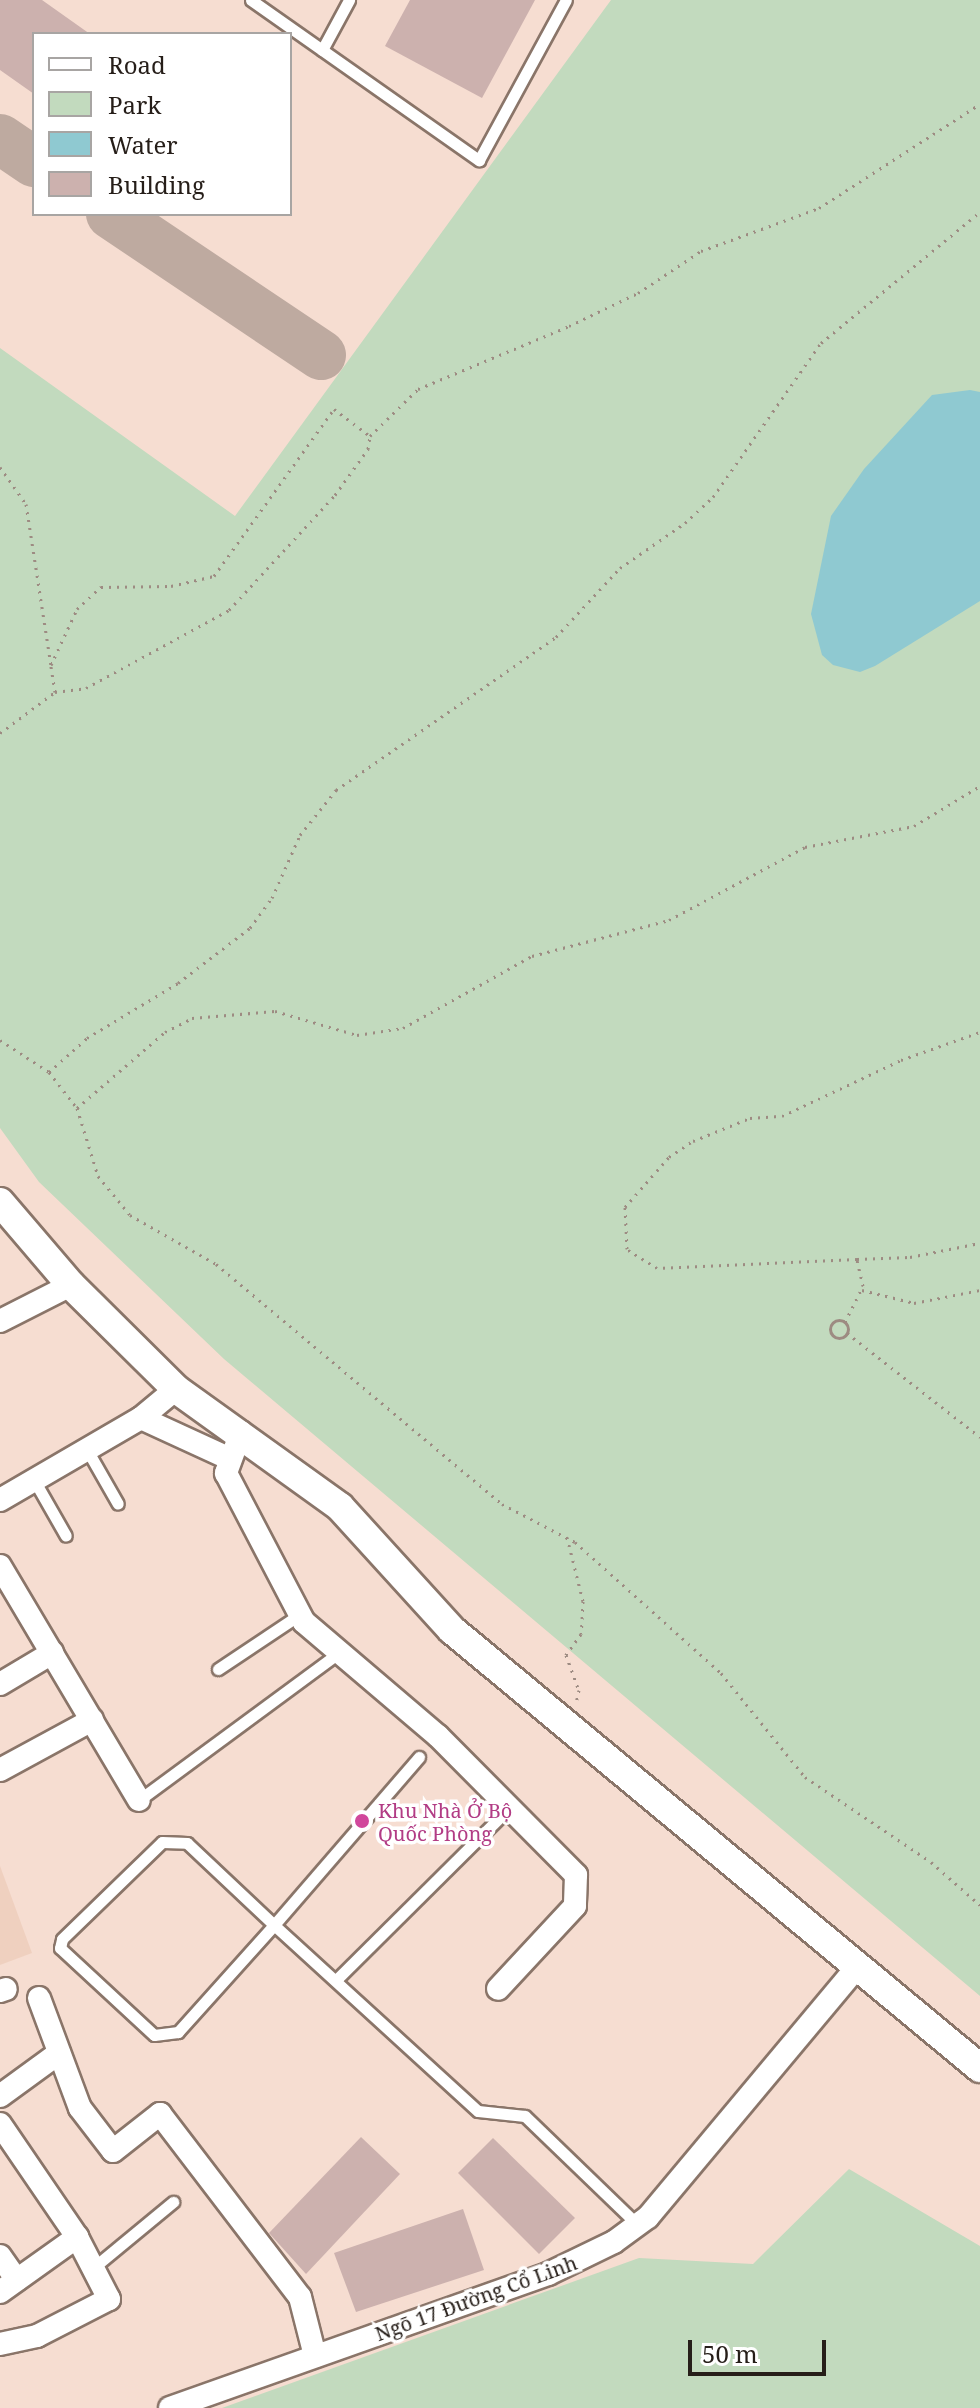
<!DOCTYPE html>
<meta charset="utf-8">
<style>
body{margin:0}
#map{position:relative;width:980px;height:2408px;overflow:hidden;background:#f6ddd1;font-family:"Noto Serif",serif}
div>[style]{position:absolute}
.built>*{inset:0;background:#efd0bf}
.green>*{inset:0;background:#c2dabe}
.water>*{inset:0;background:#8fc9d1}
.taxiway>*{height:50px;margin:-25px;padding:0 25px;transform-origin:25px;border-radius:25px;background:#beaaa0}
.building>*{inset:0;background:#ccb1ae}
.path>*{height:3px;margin-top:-1.5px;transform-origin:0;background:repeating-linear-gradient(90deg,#9d8b82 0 2px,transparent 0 8px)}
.path>.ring{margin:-1.5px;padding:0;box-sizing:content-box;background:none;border:3px solid #9d8b82;border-radius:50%}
.roads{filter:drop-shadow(2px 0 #8a7569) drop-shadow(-2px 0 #8a7569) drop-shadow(0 2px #8a7569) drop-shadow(0 -2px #8a7569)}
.service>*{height:11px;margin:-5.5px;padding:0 5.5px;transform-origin:5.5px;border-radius:5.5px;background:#fff}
.minor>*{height:22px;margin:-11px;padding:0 11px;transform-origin:11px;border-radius:11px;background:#fff}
.tertiary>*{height:28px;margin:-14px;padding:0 14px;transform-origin:14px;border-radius:14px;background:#fff}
.dots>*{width:22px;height:22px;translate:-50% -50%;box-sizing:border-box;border:4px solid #fff;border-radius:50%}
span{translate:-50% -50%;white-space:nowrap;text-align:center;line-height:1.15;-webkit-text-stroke:7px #fff;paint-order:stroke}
.hotel-label{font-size:20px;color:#b23c85}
.left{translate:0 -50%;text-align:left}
.street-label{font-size:20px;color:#261e19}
.legend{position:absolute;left:32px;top:32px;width:260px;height:184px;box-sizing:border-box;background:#fff;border:2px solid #a8a5a3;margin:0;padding:10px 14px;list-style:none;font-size:24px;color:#261e19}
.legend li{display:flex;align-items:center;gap:16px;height:40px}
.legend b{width:40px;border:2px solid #a8a5a3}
.scale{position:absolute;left:688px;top:2340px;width:138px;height:36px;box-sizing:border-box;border:4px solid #261e19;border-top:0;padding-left:10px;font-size:24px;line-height:28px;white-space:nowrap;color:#261e19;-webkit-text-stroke:6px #fff;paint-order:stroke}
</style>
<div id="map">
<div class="built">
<div style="clip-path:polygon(0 1866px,32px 1953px,0 1965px)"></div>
</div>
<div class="green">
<div style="clip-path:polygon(611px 0,980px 0,980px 1996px,224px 1359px,39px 1182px,0 1128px,0 348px,235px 516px)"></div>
<div style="clip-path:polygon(849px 2169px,980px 2246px,980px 2408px,222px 2408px,639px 2258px,753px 2264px)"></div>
</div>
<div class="water">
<div style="clip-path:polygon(970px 390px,980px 392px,980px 601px,875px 666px,860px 672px,833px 665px,822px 655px,811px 614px,831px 516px,864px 469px,932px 395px)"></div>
</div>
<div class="taxiway">
<div style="left:0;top:139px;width:41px;rotate:34.1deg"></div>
<div style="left:111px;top:214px;width:253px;rotate:33.9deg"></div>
</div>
<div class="building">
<div style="clip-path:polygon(0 0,42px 0,90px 34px,34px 34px,34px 94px,0 70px)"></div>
<div style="clip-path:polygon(410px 0,535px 0,482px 98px,385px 46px)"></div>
<div style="clip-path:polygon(361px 2137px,400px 2174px,306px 2274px,269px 2233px)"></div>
<div style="clip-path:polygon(493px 2138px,575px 2218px,539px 2254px,458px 2173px)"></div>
<div style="clip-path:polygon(463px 2209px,484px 2270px,356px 2312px,334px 2253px)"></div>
</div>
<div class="path">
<div style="left:0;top:467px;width:45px;rotate:54.9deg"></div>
<div style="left:26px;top:504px;width:163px;rotate:81.2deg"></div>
<div style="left:51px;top:665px;width:62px;rotate:-65.1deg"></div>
<div style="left:77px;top:609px;width:33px;rotate:-43deg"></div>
<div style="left:101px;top:587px;width:70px;rotate:-0.8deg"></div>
<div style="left:171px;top:586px;width:44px;rotate:-13.1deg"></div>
<div style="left:214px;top:576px;width:206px;rotate:-54.3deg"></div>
<div style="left:334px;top:409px;width:45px;rotate:36.9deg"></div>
<div style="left:370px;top:436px;width:67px;rotate:-44.4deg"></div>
<div style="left:418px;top:389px;width:164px;rotate:-22.6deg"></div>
<div style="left:569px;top:326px;width:76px;rotate:-25.6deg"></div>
<div style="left:638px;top:293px;width:76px;rotate:-33.7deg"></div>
<div style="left:701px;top:251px;width:126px;rotate:-20deg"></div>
<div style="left:819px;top:208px;width:192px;rotate:-32.9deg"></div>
<div style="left:55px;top:692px;width:31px;rotate:-7deg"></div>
<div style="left:86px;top:688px;width:163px;rotate:-28.6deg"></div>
<div style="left:229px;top:610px;width:156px;rotate:-47.3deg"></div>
<div style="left:335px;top:495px;width:57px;rotate:-54.3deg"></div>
<div style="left:368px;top:449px;width:13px;rotate:-81deg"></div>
<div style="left:0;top:733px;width:69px;rotate:-36.7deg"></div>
<div style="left:55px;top:692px;width:26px;rotate:-99deg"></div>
<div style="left:0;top:1040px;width:59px;rotate:33.1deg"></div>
<div style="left:49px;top:1072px;width:46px;rotate:52.1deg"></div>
<div style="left:77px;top:1108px;width:71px;rotate:72.8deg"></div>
<div style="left:98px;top:1176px;width:50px;rotate:50.6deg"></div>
<div style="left:130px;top:1215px;width:99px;rotate:29.7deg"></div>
<div style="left:216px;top:1264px;width:373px;rotate:40deg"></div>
<div style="left:502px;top:1504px;width:82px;rotate:27.5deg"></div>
<div style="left:575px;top:1542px;width:196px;rotate:41.9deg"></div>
<div style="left:721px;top:1673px;width:134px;rotate:51.1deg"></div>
<div style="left:805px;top:1777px;width:152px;rotate:34deg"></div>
<div style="left:931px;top:1862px;width:65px;rotate:41.3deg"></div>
<div style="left:49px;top:1072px;width:51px;rotate:-41.8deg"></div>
<div style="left:87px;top:1038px;width:106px;rotate:-31.1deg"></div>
<div style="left:178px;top:983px;width:91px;rotate:-37.4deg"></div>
<div style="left:250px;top:928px;width:37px;rotate:-54deg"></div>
<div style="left:272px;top:898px;width:69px;rotate:-66deg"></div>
<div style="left:300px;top:835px;width:58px;rotate:-51.3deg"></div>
<div style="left:336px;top:790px;width:268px;rotate:-34.8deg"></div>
<div style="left:556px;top:637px;width:94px;rotate:-47.2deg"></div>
<div style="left:620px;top:568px;width:79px;rotate:-34.7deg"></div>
<div style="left:685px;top:523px;width:38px;rotate:-43deg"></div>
<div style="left:713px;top:497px;width:188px;rotate:-55deg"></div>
<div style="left:821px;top:343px;width:206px;rotate:-39.5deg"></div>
<div style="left:77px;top:1108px;width:116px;rotate:-40.8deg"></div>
<div style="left:165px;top:1032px;width:30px;rotate:-27deg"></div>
<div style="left:192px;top:1018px;width:83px;rotate:-4.8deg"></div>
<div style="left:275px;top:1011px;width:85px;rotate:16.3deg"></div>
<div style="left:357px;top:1035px;width:47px;rotate:-8.7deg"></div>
<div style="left:403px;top:1028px;width:148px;rotate:-29.2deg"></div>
<div style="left:532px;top:956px;width:142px;rotate:-14.7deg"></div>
<div style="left:669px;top:920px;width:154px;rotate:-28.2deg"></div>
<div style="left:805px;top:847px;width:111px;rotate:-10.9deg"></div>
<div style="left:914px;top:826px;width:77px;rotate:-31.2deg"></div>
<div style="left:857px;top:1259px;width:53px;rotate:-2.2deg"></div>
<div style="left:910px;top:1257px;width:71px;rotate:-11.3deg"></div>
<div style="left:862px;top:1290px;width:54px;rotate:14deg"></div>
<div style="left:914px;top:1303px;width:67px;rotate:-11.1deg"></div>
<div class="ring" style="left:830px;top:1320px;width:15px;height:15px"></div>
<div style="left:845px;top:1322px;width:40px;rotate:-63.4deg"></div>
<div style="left:863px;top:1286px;width:28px;rotate:-103deg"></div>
<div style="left:857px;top:1259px;width:200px;rotate:177.4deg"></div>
<div style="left:657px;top:1268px;width:36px;rotate:-148deg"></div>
<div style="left:627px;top:1249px;width:42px;rotate:-92.7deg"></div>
<div style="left:625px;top:1207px;width:67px;rotate:-48.7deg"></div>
<div style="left:669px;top:1157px;width:29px;rotate:-34deg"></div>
<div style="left:693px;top:1141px;width:61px;rotate:-22deg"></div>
<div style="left:750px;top:1118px;width:32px;rotate:-4deg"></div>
<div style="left:782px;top:1116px;width:132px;rotate:-25.2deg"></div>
<div style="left:901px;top:1060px;width:84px;rotate:-19.5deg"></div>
<div style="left:847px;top:1333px;width:169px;rotate:38deg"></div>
<div style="left:567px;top:1537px;width:66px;rotate:76deg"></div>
<div style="left:583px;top:1601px;width:33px;rotate:93deg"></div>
<div style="left:581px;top:1634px;width:26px;rotate:126deg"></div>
<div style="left:566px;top:1655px;width:37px;rotate:70deg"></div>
<div style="left:579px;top:1690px;width:13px;rotate:103deg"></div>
</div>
<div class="roads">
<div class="service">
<div style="left:251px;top:0;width:279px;rotate:35.1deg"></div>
<div style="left:479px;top:160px;width:182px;rotate:-61.5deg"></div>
<div style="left:322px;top:50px;width:57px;rotate:-61.6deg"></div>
<div style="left:86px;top:1448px;width:64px;rotate:60.3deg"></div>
<div style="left:34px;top:1480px;width:64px;rotate:60.3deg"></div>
<div style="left:218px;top:1669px;width:97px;rotate:-33.7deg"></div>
<div style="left:419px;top:1757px;width:222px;rotate:130.8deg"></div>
<div style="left:274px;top:1925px;width:144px;rotate:131.9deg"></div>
<div style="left:178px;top:2032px;width:24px;rotate:173deg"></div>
<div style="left:154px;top:2035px;width:128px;rotate:-137.2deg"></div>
<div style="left:60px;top:1948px;width:9px;rotate:-77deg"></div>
<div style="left:62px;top:1939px;width:139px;rotate:-44.1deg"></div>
<div style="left:162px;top:1842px;width:25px;rotate:2deg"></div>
<div style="left:187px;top:1843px;width:120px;rotate:43.3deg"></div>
<div style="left:274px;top:1925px;width:276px;rotate:42.4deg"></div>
<div style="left:478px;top:2111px;width:47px;rotate:6.1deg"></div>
<div style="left:525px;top:2116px;width:157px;rotate:44deg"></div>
<div style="left:139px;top:1800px;width:245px;rotate:-36.4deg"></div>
<div style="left:336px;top:1980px;width:244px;rotate:-44.8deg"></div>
<div style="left:93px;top:2268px;width:104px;rotate:-39.5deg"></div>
</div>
<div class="minor">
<div style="left:0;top:1321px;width:80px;rotate:-26.9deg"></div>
<div style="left:141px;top:1418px;width:94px;rotate:24.6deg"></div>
<div style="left:241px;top:1432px;width:44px;rotate:110.1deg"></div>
<div style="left:226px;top:1473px;width:168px;rotate:62.4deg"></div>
<div style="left:304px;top:1622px;width:176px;rotate:40.4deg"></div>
<div style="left:438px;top:1736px;width:196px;rotate:45.2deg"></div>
<div style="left:576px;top:1875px;width:31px;rotate:92deg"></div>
<div style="left:575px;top:1906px;width:113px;rotate:132.9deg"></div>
<div style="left:0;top:1500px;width:163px;rotate:-30.2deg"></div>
<div style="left:141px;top:1418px;width:45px;rotate:-39.6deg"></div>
<div style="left:0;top:1566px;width:272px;rotate:59.3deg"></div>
<div style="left:0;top:1684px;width:61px;rotate:-30.8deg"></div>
<div style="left:0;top:1770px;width:105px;rotate:-28.5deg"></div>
<div style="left:0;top:1991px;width:6px;rotate:-18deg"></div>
<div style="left:39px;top:1998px;width:117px;rotate:69.6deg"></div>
<div style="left:80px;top:2108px;width:54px;rotate:52.5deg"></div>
<div style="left:113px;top:2151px;width:60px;rotate:-38.2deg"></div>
<div style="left:160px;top:2114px;width:230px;rotate:52.6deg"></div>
<div style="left:300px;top:2297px;width:61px;rotate:75.7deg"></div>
<div style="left:0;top:2096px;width:73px;rotate:-36.1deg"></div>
<div style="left:0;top:2124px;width:137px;rotate:55.7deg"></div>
<div style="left:77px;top:2237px;width:70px;rotate:62.7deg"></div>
<div style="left:109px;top:2299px;width:81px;rotate:152.8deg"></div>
<div style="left:37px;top:2336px;width:38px;rotate:168deg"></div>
<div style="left:0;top:2256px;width:29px;rotate:55deg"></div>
<div style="left:0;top:2292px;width:95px;rotate:-35.5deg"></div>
<div style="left:170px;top:2408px;width:401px;rotate:-19.5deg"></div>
<div style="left:548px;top:2274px;width:73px;rotate:-25.9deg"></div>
<div style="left:614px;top:2242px;width:42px;rotate:-36.3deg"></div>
<div style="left:648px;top:2217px;width:326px;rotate:-50.1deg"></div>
</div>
<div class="tertiary">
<div style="left:0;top:1202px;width:109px;rotate:49.5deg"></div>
<div style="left:71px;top:1285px;width:148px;rotate:44.7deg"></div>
<div style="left:176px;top:1389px;width:202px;rotate:35.7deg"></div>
<div style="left:340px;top:1507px;width:166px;rotate:47.7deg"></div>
<div style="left:452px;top:1630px;width:686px;rotate:39.68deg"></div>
</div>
</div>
<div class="dots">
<div style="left:362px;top:1821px;background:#d1479c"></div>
</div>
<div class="hotel-label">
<span class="left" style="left:378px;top:1822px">Khu Nhà Ở Bộ<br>Quốc Phòng</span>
</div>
<div class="street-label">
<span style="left:476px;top:2298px;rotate:-20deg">Ngõ 17 Đường Cổ Linh</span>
</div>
<ul class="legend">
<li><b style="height:10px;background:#fff"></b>Road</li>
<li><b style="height:22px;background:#c2dabe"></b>Park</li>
<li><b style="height:22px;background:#8fc9d1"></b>Water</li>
<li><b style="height:22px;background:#ccb1ae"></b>Building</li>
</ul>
<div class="scale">50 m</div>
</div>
